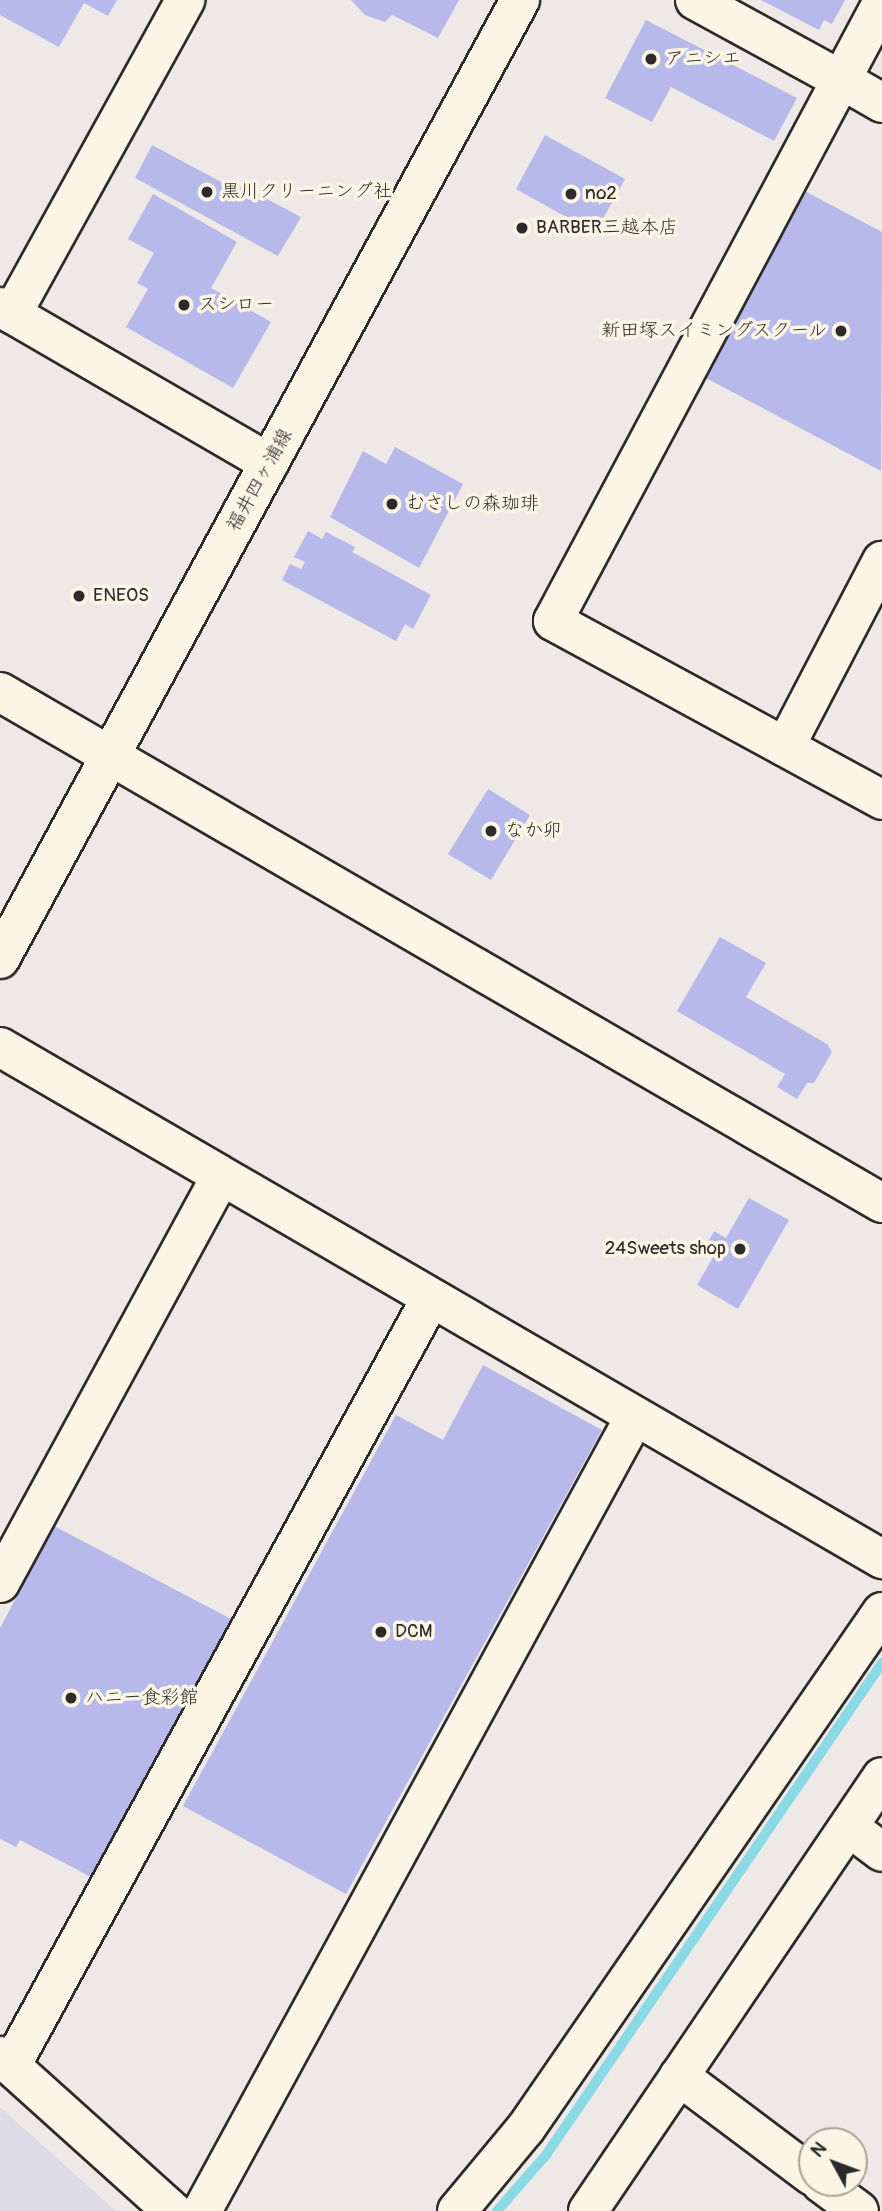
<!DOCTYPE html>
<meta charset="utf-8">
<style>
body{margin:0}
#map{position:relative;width:882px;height:2211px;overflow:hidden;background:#eee9e6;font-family:Pangolin,"Klee One",sans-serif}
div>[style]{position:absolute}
.built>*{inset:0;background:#dedbe8}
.stream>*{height:10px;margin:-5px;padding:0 5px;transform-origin:5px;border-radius:5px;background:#89dae5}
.building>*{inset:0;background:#b7b9eb}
.roads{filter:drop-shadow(2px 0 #2b2b2b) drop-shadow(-2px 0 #2b2b2b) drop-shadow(0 2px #2b2b2b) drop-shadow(0 -2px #2b2b2b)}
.street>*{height:38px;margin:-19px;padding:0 19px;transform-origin:19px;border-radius:19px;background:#fcf5e5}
.secondary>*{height:38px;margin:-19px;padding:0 19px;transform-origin:19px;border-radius:19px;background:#fcf5e5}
.primary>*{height:38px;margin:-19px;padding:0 19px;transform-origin:19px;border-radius:19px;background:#fcf5e5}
.dots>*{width:19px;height:19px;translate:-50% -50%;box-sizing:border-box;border:4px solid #fcf5e5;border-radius:50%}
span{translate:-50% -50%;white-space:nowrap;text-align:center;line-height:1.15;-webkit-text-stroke:7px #fcf5e5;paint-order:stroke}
.poi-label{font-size:19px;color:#2b2b2b}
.left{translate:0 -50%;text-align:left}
.right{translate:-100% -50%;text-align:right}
.street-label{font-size:19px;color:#2b2b2b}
.north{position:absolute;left:798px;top:2127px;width:70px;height:70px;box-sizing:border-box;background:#fcf5e5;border:2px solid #a8a49b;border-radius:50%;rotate:311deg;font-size:19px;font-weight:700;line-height:28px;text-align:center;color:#2b2b2b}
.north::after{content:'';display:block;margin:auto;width:24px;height:32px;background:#2b2b2b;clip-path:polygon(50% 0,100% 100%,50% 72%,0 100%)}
</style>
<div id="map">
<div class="built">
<div style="clip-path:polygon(0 2107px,116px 2211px,0 2211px)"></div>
</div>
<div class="stream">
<div style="left:497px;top:2211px;width:74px;rotate:-48.8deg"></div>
<div style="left:546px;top:2155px;width:596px;rotate:-55.67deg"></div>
</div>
<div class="building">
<div style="clip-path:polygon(0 0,117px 0,108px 16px,84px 3px,59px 47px,0 15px)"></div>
<div style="clip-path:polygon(351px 0,459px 0,438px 38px,392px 15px,385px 22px,365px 15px)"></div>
<div style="clip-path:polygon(761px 0,845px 0,832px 24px,824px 20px,819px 30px)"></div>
<div style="clip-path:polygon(646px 20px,797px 98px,774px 141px,671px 87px,652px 122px,605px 98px)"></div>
<div style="clip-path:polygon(545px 135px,625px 179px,595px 233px,516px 189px)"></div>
<div style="clip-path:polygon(152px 145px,238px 191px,242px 186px,301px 217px,278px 256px,135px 178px)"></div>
<div style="clip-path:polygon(803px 190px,882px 232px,881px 471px,704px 377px)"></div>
<div style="clip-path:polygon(153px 194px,237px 242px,211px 288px,271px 322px,233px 388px,126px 327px,148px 289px,137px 283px,154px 253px,128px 239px)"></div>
<div style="clip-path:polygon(395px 447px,463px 484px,419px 568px,330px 517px,363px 451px,386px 464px)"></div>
<div style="clip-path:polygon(308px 531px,322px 539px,326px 532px,355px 547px,352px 552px,431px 595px,413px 629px,405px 624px,396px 641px,282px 580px,290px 564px,301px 569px,305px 562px,294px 557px)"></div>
<div style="clip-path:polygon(488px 789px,530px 815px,491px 880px,448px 854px)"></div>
<div style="clip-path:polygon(720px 937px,766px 963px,746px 997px,827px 1044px,832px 1052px,814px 1083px,807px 1083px,797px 1099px,777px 1087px,785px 1074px,677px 1011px)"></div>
<div style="clip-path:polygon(749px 1198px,789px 1220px,738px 1309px,697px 1285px,712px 1259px,702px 1253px,714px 1231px,726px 1238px)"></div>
<div style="clip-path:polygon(483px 1365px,602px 1430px,346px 1894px,183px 1806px,396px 1415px,443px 1440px)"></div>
<div style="clip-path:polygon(54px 1526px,231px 1619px,95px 1879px,20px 1840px,16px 1847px,0 1839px,0 1628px)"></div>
</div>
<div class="roads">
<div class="street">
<div style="left:695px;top:0;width:146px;rotate:28.7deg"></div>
<div style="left:882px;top:3px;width:700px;rotate:118.03deg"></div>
<div style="left:553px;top:621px;width:375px;rotate:28.5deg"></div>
<div style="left:858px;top:89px;width:28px;rotate:30deg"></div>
<div style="left:0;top:307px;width:311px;rotate:30.1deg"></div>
<div style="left:12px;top:314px;width:359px;rotate:-61.1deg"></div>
<div style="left:785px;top:747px;width:210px;rotate:-62.5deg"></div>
<div style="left:0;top:1047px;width:1020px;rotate:30.14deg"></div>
<div style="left:0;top:1583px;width:463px;rotate:-61.5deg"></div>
<div style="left:849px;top:1827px;width:41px;rotate:37.1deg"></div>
<div style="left:0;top:2056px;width:232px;rotate:42deg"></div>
<div style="left:11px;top:2066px;width:875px;rotate:-61.33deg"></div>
<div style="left:679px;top:2076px;width:166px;rotate:36.9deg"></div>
<div style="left:821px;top:2183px;width:47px;rotate:36.4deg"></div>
<div style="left:202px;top:2211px;width:905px;rotate:-61.42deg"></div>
<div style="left:457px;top:2211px;width:108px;rotate:-50.3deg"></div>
<div style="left:526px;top:2128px;width:627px;rotate:-55.4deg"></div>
</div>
<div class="secondary">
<div style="left:0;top:692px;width:1019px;rotate:30.09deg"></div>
<div style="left:588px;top:2211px;width:524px;rotate:-55.89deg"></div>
</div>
<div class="primary">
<div style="left:0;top:959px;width:1091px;rotate:-61.53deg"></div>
</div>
</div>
<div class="dots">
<div style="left:651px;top:59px;background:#2b2b2b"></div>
<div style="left:207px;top:192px;background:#2b2b2b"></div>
<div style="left:571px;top:194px;background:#2b2b2b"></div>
<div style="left:522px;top:228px;background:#2b2b2b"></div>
<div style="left:184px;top:305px;background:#2b2b2b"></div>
<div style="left:841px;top:331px;background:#2b2b2b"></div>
<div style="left:392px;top:504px;background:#2b2b2b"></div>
<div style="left:79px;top:596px;background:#2b2b2b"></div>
<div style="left:491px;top:831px;background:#2b2b2b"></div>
<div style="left:740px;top:1249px;background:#2b2b2b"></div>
<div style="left:381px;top:1632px;background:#2b2b2b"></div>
<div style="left:71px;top:1698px;background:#2b2b2b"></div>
</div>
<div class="poi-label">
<span class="left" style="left:665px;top:59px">アニシエ</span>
<span class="left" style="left:221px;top:192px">黒川クリーニング社</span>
<span class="left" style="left:585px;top:194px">no2</span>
<span class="left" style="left:536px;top:228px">BARBER三越本店</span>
<span class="left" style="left:198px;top:305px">スシロー</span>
<span class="right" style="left:827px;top:331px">新田塚スイミングスクール</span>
<span class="left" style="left:406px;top:504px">むさしの森珈琲</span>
<span class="left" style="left:93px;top:596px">ENEOS</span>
<span class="left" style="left:505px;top:831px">なか卯</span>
<span class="right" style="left:726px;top:1249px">24Sweets shop</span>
<span class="left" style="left:395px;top:1632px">DCM</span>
<span class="left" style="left:85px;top:1698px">ハニー食彩館</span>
</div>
<div class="street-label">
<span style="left:260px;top:480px;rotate:-61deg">福井四ヶ浦線</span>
</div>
<div class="north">N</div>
</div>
